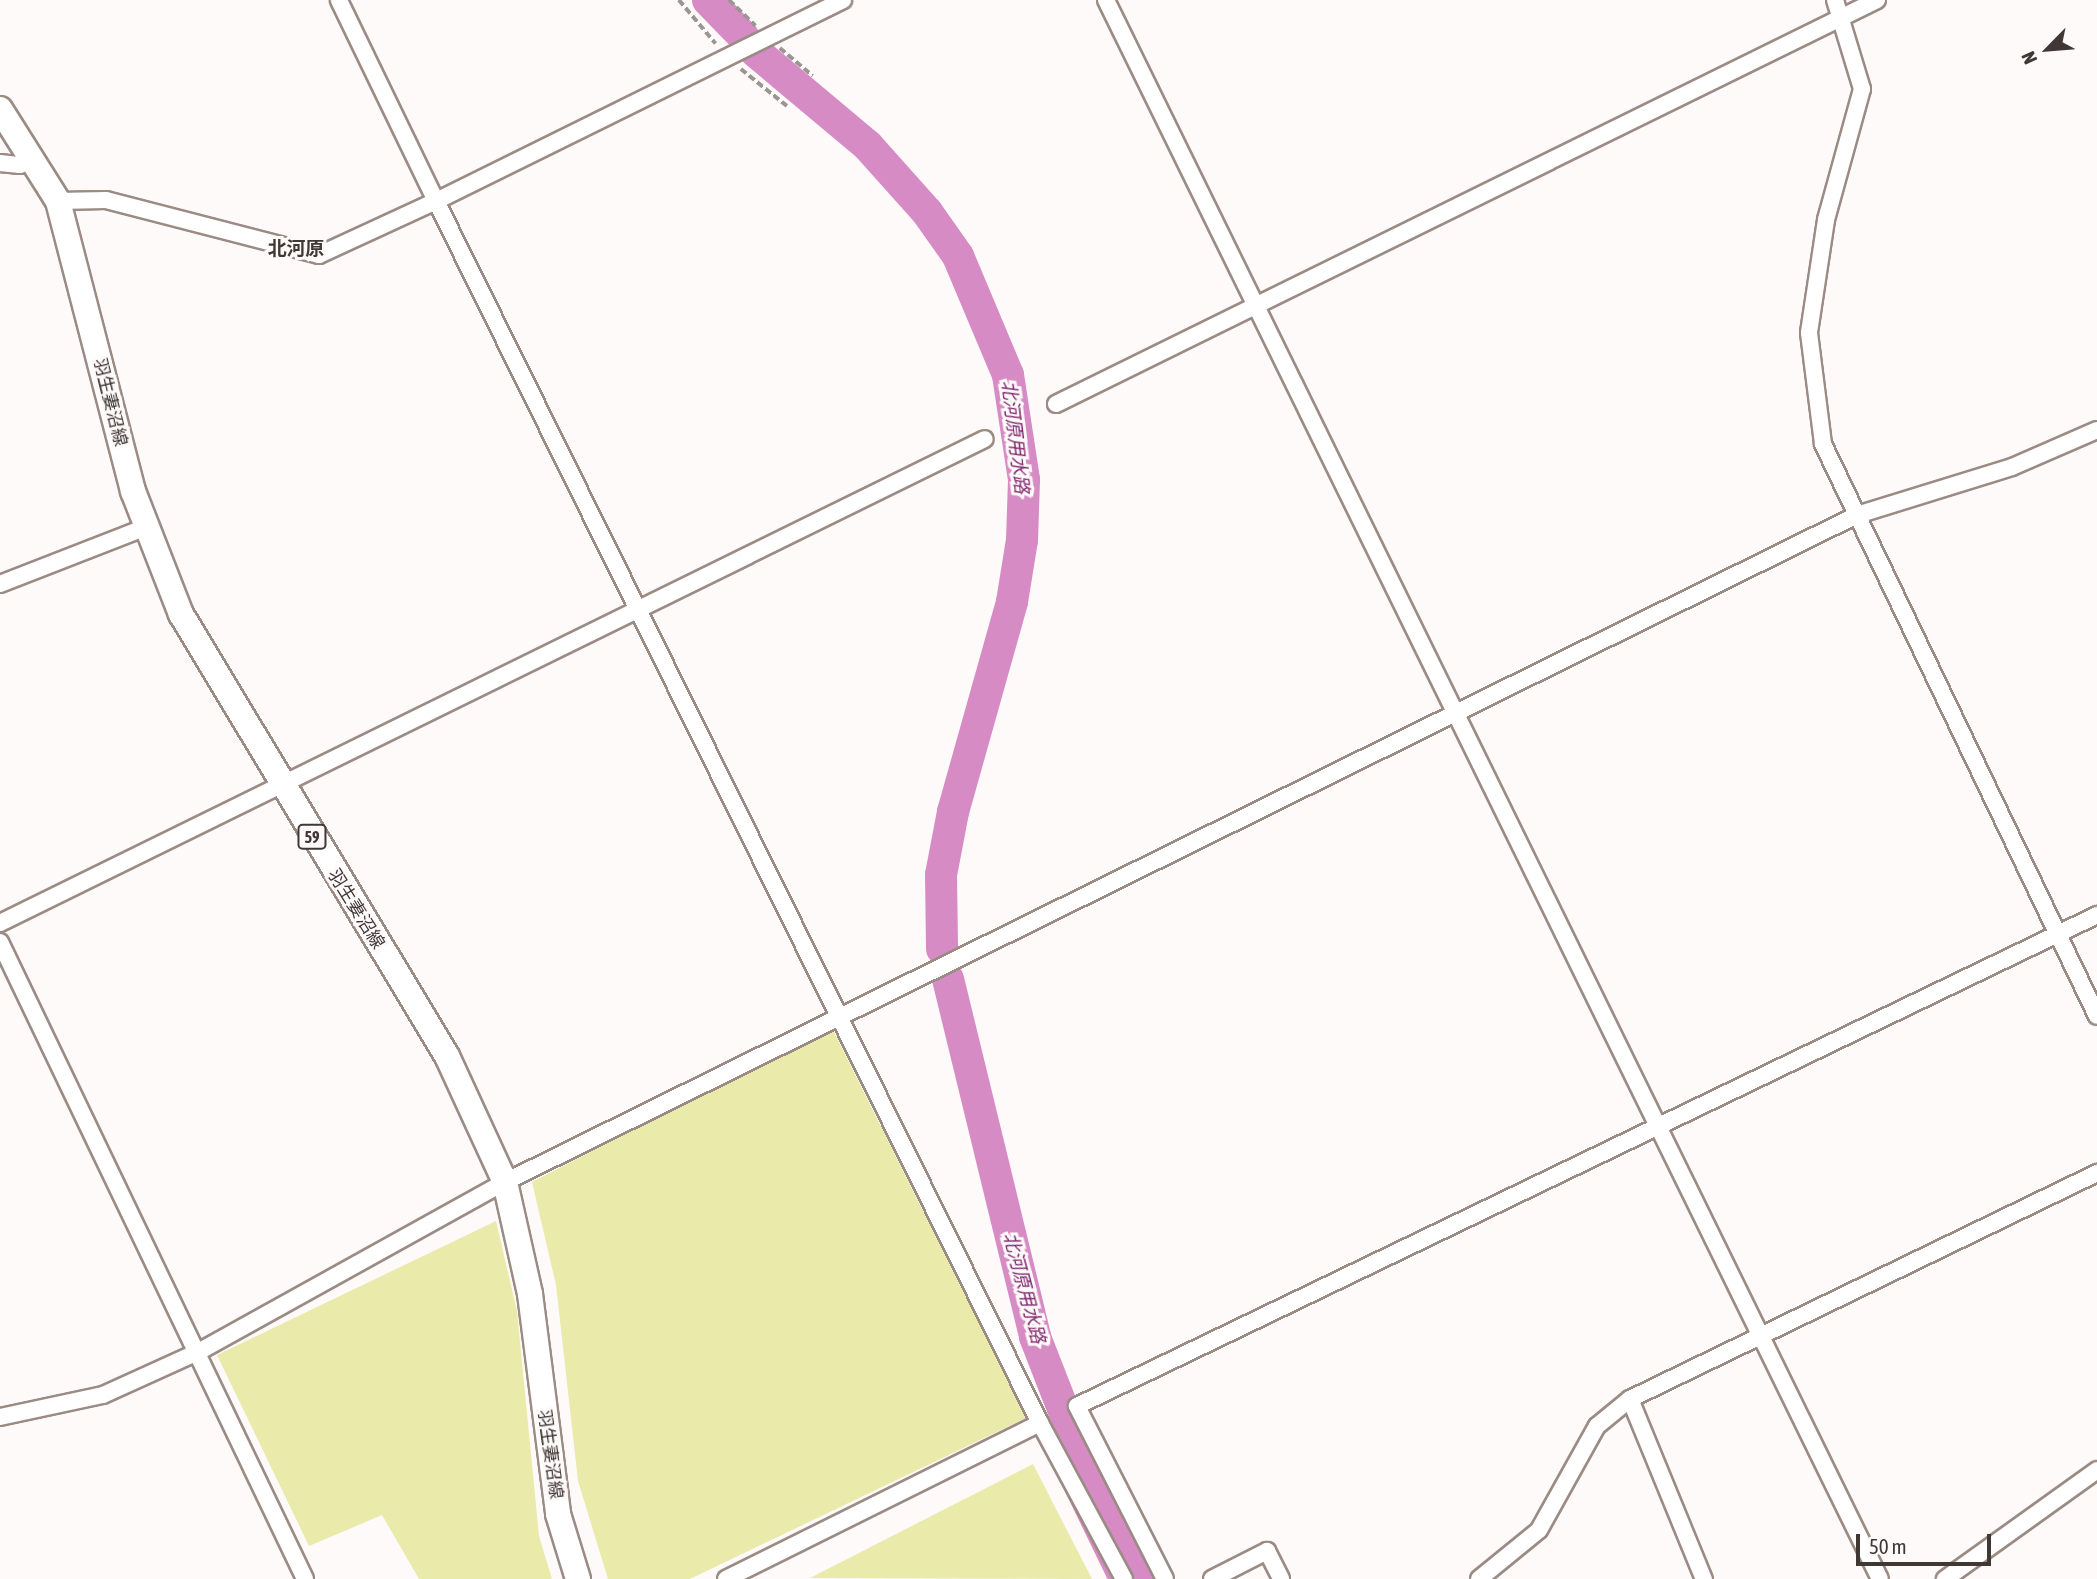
<!DOCTYPE html>
<meta charset="utf-8">
<style>
body{margin:0}
#map{position:relative;width:2097px;height:1579px;overflow:hidden;background:#fefaf9;font-family:"Asap Condensed","Noto Sans JP",sans-serif}
div>[style]{position:absolute}
.green>*{inset:0;background:#eaeaaa}
.stream>*{height:5px;margin:-2.5px;padding:0 2.5px;transform-origin:2.5px;border-radius:2.5px;background:#d78bc4}
.river>*{height:32px;margin:-16px;padding:0 16px;transform-origin:16px;border-radius:16px;background:#d78bc4}
.path>*{height:3.5px;margin-top:-1.75px;transform-origin:0;background:repeating-linear-gradient(90deg,#9b9593 0 7px,transparent 0 10.5px)}
.roads{filter:drop-shadow(2px 0 #9b8b85) drop-shadow(-2px 0 #9b8b85) drop-shadow(0 2px #9b8b85) drop-shadow(0 -2px #9b8b85)}
.minor>*{height:16px;margin:-8px;padding:0 8px;transform-origin:8px;border-radius:8px;background:#fff}
.primary>*{height:24px;margin:-12px;padding:0 12px;transform-origin:12px;border-radius:12px;background:#fff}
span{translate:-50% -50%;white-space:nowrap;text-align:center;line-height:1.15;-webkit-text-stroke:6px #fefaf9;paint-order:stroke}
.shield-label span{padding:2px 5px;background:#fefaf9;border:2px solid;border-radius:5px;-webkit-text-stroke-width:0}
.shield-label{font-size:16px;color:#3f3835;font-weight:700}
.street-label{font-size:18px;color:#3f3835}
.neighbourhood-label{font-size:19px;color:#3f3835;font-weight:700}
.water-label{font-size:19px;color:#7f276f;font-style:italic}
.north{position:absolute;left:2013px;top:14px;width:70px;height:70px;-webkit-text-stroke:5px #fefaf9;paint-order:stroke;rotate:245deg;font-size:19px;font-weight:700;line-height:28px;text-align:center;color:#3f3835}
.north::after{content:'';display:block;margin:auto;width:24px;height:32px;background:#3f3835;clip-path:polygon(50% 0,100% 100%,50% 72%,0 100%)}
.scale{position:absolute;left:1856px;top:1534px;width:135px;height:32px;box-sizing:border-box;border:4px solid #3f3835;border-top:0;padding-left:9px;font-size:21px;line-height:24px;white-space:nowrap;color:#3f3835;-webkit-text-stroke:5px #fefaf9;paint-order:stroke}
</style>
<div id="map">
<div class="green">
<div style="clip-path:polygon(832px 1028px,1026px 1418px,690px 1579px,608px 1579px,578px 1481px,556px 1285px,532px 1182px)"></div>
<div style="clip-path:polygon(496px 1221px,517px 1311px,539px 1536px,552px 1579px,419px 1579px,382px 1515px,309px 1546px,217px 1355px)"></div>
<div style="clip-path:polygon(1033px 1464px,1092px 1579px,810px 1578px)"></div>
</div>
<div class="stream">
<div style="left:1058px;top:1472px;width:119px;rotate:64.1deg"></div>
</div>
<div class="river">
<div style="left:708px;top:0;width:50px;rotate:45.8deg"></div>
<div style="left:756px;top:52px;width:146px;rotate:40deg"></div>
<div style="left:868px;top:146px;width:89px;rotate:48.2deg"></div>
<div style="left:927px;top:212px;width:54px;rotate:54.8deg"></div>
<div style="left:958px;top:256px;width:129px;rotate:67.2deg"></div>
<div style="left:1008px;top:375px;width:106px;rotate:81.3deg"></div>
<div style="left:1024px;top:480px;width:60px;rotate:91.9deg"></div>
<div style="left:1022px;top:540px;width:63px;rotate:99.2deg"></div>
<div style="left:1012px;top:602px;width:218px;rotate:105.7deg"></div>
<div style="left:953px;top:812px;width:64px;rotate:100.8deg"></div>
<div style="left:941px;top:875px;width:74px;rotate:89.2deg"></div>
<div style="left:948px;top:979px;width:368px;rotate:76.3deg"></div>
<div style="left:1035px;top:1337px;width:116px;rotate:68.7deg"></div>
<div style="left:1077px;top:1445px;width:152px;rotate:62.1deg"></div>
</div>
<div class="path">
<div style="left:679px;top:0;width:57px;rotate:49.9deg"></div>
<div style="left:729px;top:0;width:37px;rotate:44deg"></div>
<div style="left:780px;top:48px;width:43px;rotate:40.3deg"></div>
<div style="left:741px;top:69px;width:59px;rotate:38.8deg"></div>
</div>
<div class="roads">
<div class="minor">
<div style="left:843px;top:0;width:454px;rotate:153.7deg"></div>
<div style="left:436px;top:201px;width:1363px;rotate:63.7deg"></div>
<div style="left:1040px;top:1423px;width:177px;rotate:61.7deg"></div>
<div style="left:1106px;top:0;width:1758px;rotate:63.89deg"></div>
<div style="left:1835px;top:0;width:93px;rotate:73.1deg"></div>
<div style="left:1862px;top:89px;width:136px;rotate:105.4deg"></div>
<div style="left:1826px;top:220px;width:114px;rotate:98.6deg"></div>
<div style="left:1809px;top:333px;width:112px;rotate:82.8deg"></div>
<div style="left:1823px;top:444px;width:634px;rotate:64.4deg"></div>
<div style="left:0;top:163px;width:20px;rotate:6deg"></div>
<div style="left:20px;top:165px;width:15px;rotate:-32deg"></div>
<div style="left:58px;top:201px;width:48px;rotate:-1.2deg"></div>
<div style="left:106px;top:200px;width:220px;rotate:14.5deg"></div>
<div style="left:319px;top:255px;width:129px;rotate:-24.8deg"></div>
<div style="left:436px;top:201px;width:223px;rotate:-115.8deg"></div>
<div style="left:1056px;top:404px;width:915px;rotate:-26.2deg"></div>
<div style="left:0;top:584px;width:155px;rotate:-21.3deg"></div>
<div style="left:0;top:923px;width:1097px;rotate:-26.17deg"></div>
<div style="left:0;top:942px;width:706px;rotate:64.41deg"></div>
<div style="left:1630px;top:1399px;width:195px;rotate:67.7deg"></div>
<div style="left:0;top:1417px;width:105px;rotate:-12.1deg"></div>
<div style="left:103px;top:1395px;width:104px;rotate:-24.4deg"></div>
<div style="left:198px;top:1352px;width:351px;rotate:-29deg"></div>
<div style="left:505px;top:1182px;width:1508px;rotate:-26.26deg"></div>
<div style="left:1857px;top:515px;width:162px;rotate:-17.2deg"></div>
<div style="left:2012px;top:467px;width:93px;rotate:-23.5deg"></div>
<div style="left:726px;top:1579px;width:351px;rotate:-26.4deg"></div>
<div style="left:1165px;top:1579px;width:194px;rotate:-117deg"></div>
<div style="left:1077px;top:1406px;width:1132px;rotate:-25.7deg"></div>
<div style="left:1212px;top:1579px;width:62px;rotate:-27deg"></div>
<div style="left:1267px;top:1551px;width:31px;rotate:63deg"></div>
<div style="left:1479px;top:1579px;width:77px;rotate:-39.2deg"></div>
<div style="left:1539px;top:1530px;width:119px;rotate:-60.9deg"></div>
<div style="left:1597px;top:1426px;width:43px;rotate:-39.3deg"></div>
<div style="left:1630px;top:1399px;width:519px;rotate:-25.82deg"></div>
<div style="left:1945px;top:1579px;width:187px;rotate:-35.6deg"></div>
</div>
<div class="primary">
<div style="left:0;top:109px;width:109px;rotate:57.8deg"></div>
<div style="left:58px;top:201px;width:300px;rotate:75.5deg"></div>
<div style="left:133px;top:491px;width:132px;rotate:68.7deg"></div>
<div style="left:181px;top:614px;width:516px;rotate:58.96deg"></div>
<div style="left:447px;top:1056px;width:139px;rotate:65.3deg"></div>
<div style="left:505px;top:1182px;width:115px;rotate:77.4deg"></div>
<div style="left:530px;top:1294px;width:222px;rotate:82.7deg"></div>
<div style="left:558px;top:1514px;width:68px;rotate:72.9deg"></div>
</div>
</div>
<div class="shield-label">
<span style="left:312px;top:837px">59</span>
</div>
<div class="street-label">
<span style="left:110px;top:402px;rotate:76deg">羽生妻沼線</span>
<span style="left:356px;top:909px;rotate:58deg">羽生妻沼線</span>
<span style="left:550px;top:1454px;rotate:82deg">羽生妻沼線</span>
</div>
<div class="neighbourhood-label">
<span style="left:296px;top:249px">北河原</span>
</div>
<div class="water-label">
<span style="left:1015px;top:437px;rotate:83deg">北河原用水路</span>
<span style="left:1024px;top:1288px;rotate:75deg">北河原用水路</span>
</div>
<div class="north">N</div>
<div class="scale">50 m</div>
</div>
